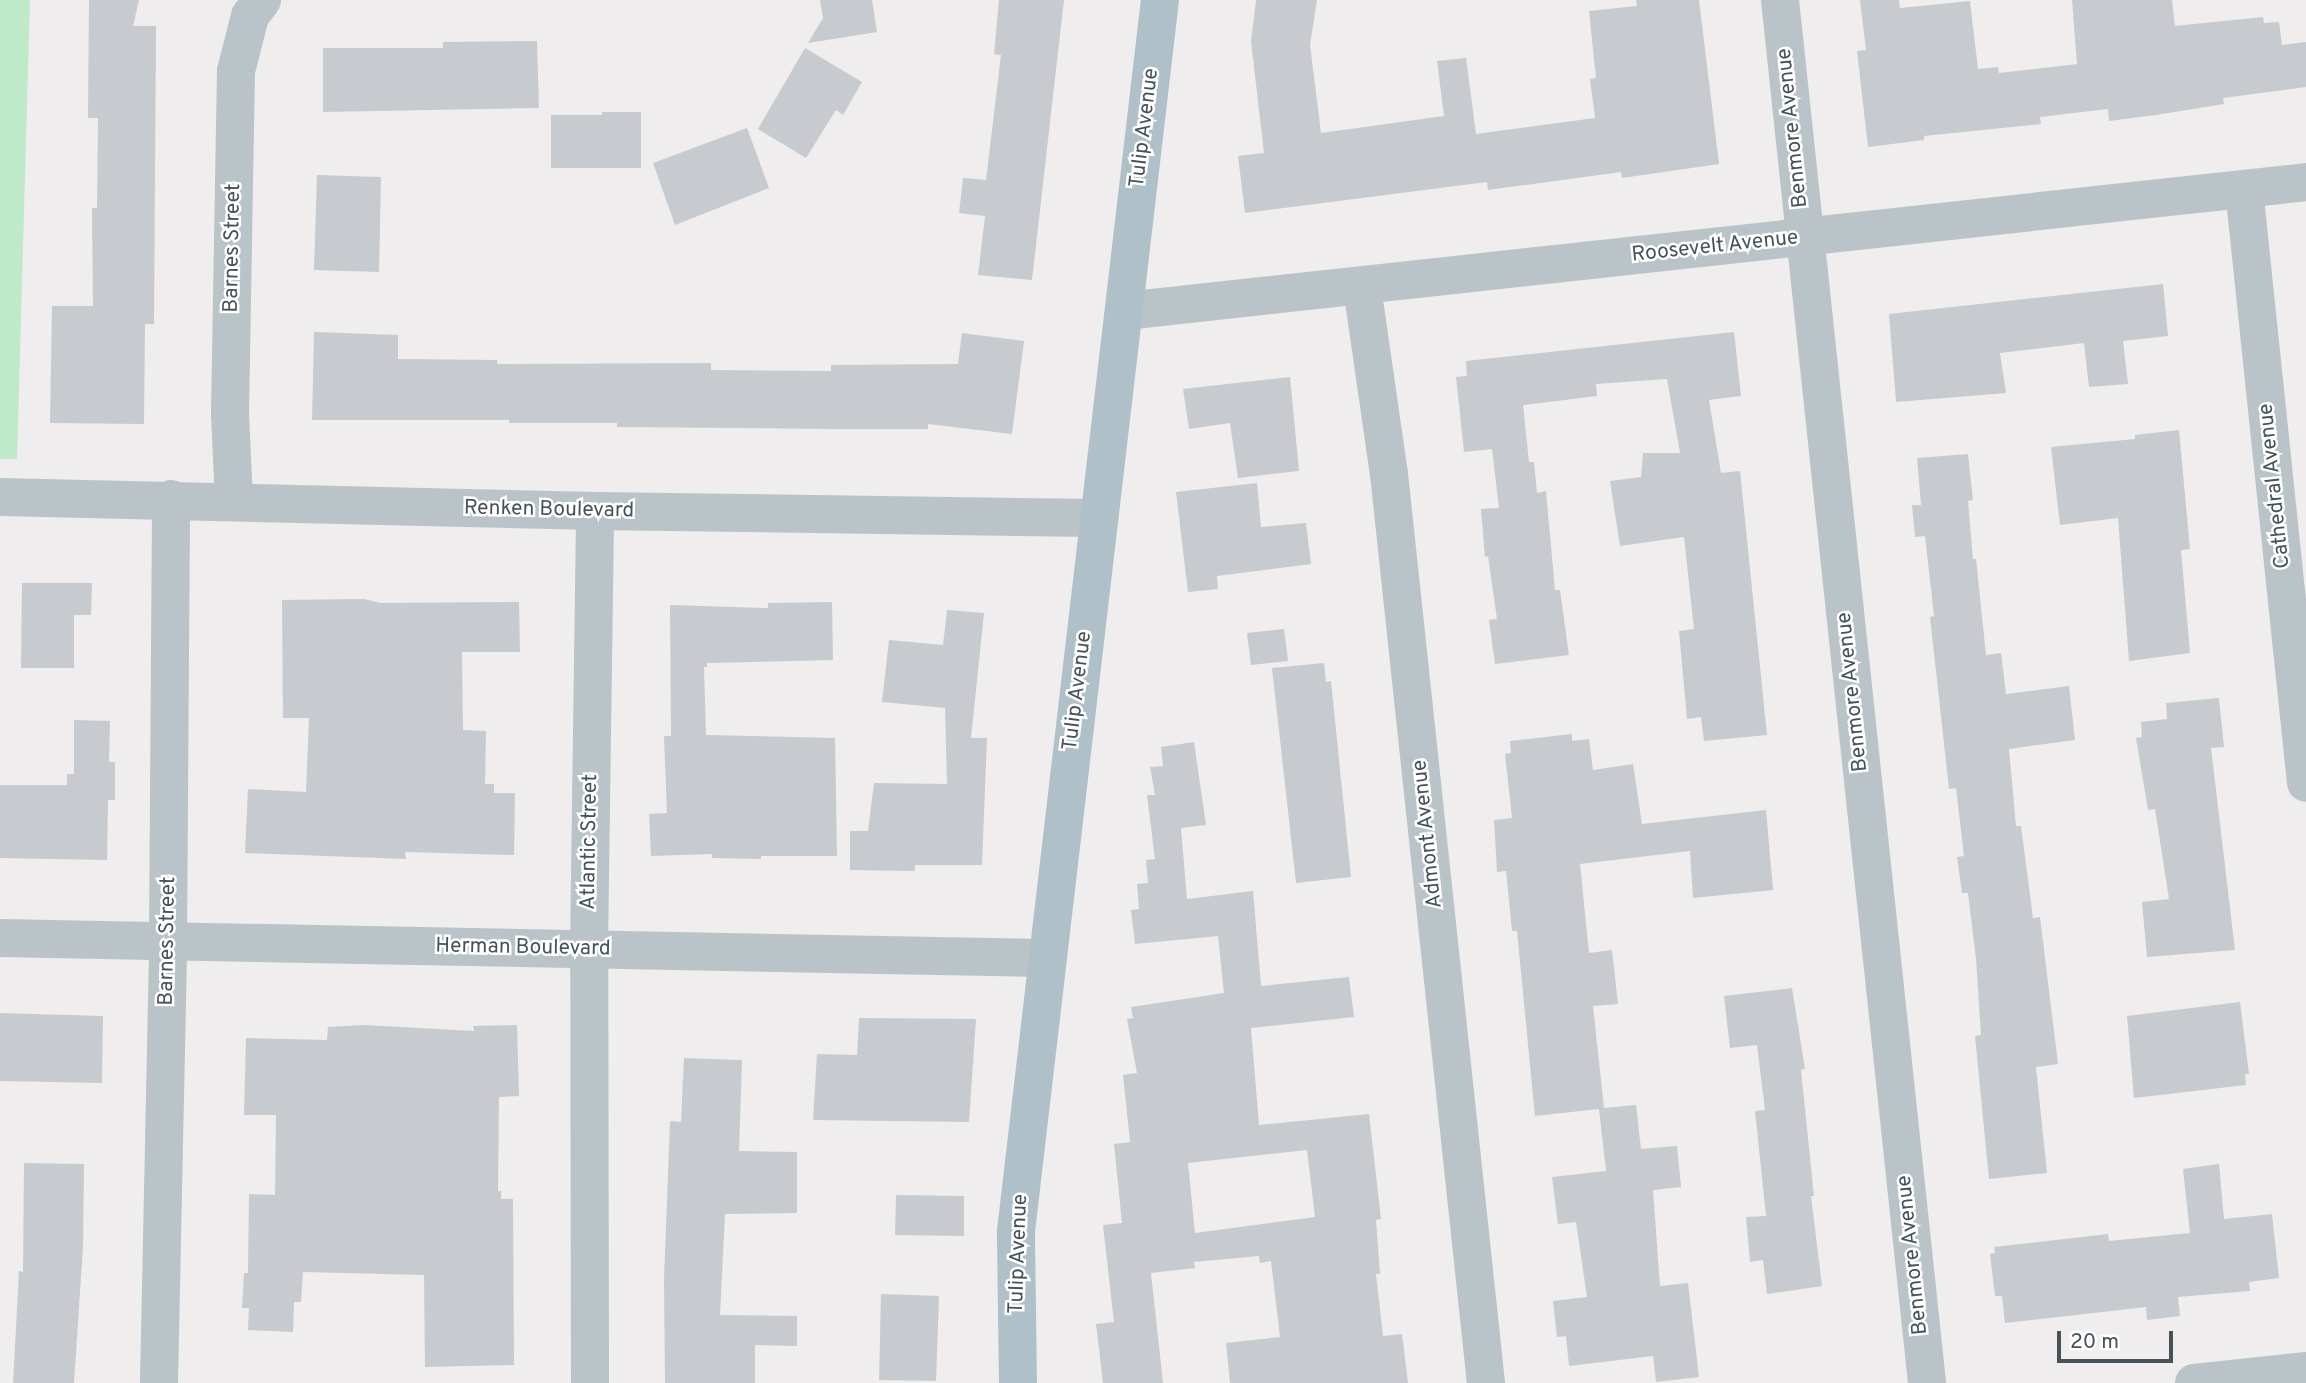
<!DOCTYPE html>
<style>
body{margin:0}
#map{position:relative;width:2306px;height:1383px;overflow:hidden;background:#efeded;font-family:Overpass,sans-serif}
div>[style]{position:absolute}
.green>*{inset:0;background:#beeac9}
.building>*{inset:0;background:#c7cbcf}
.minor>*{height:38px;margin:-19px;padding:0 19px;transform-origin:19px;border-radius:19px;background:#b9c3c8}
.major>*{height:38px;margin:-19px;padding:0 19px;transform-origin:19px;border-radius:19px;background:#afc0c9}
span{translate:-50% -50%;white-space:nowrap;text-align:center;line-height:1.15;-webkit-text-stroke:5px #fff;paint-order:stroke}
.street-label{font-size:21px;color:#475258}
.scale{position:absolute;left:2057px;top:1331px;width:116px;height:32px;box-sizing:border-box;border:4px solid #475258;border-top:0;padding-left:9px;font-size:21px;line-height:24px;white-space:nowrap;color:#475258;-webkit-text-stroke:5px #fff;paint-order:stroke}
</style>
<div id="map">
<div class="green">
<div style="clip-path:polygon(0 0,30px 0,17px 459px,0 459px)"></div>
</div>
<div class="building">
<div style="clip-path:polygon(89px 0,139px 0,133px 26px,156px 26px,154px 324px,145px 324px,144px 424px,50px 423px,52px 306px,93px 306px,92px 208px,97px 208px,98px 118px,88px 118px)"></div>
<div style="clip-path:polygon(820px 0,872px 0,877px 32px,808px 43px,823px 18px)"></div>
<div style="clip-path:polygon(999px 0,1064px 0,1032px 280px,978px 275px,985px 216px,959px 213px,963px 178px,986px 180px,1001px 55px,994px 54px)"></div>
<div style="clip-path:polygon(1256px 0,1317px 0,1310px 45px,1321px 133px,1444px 116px,1437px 61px,1466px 58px,1476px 134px,1595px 118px,1590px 79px,1596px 78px,1589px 11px,1637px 6px,1636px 0,1699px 0,1719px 164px,1622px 178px,1621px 172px,1488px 190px,1487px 182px,1245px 213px,1238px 156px,1264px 153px,1251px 41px)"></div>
<div style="clip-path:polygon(1860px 0,1899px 0,1900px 8px,1970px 1px,1978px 69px,1998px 67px,1999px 73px,2077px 64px,2072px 0,2172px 0,2175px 26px,2263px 17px,2264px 23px,2279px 22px,2282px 45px,2306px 42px,2306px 87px,2223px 98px,2224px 104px,2156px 115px,2109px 121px,2108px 109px,2040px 117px,2041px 124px,1924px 136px,1924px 140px,1868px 147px,1857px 51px,1866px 50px)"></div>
<div style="clip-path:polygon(537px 41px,539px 108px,323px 112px,323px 48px,443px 48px,443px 42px)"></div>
<div style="clip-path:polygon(805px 48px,862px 82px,843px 115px,836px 110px,806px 158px,758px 129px)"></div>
<div style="clip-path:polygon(602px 112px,641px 112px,641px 168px,551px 168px,551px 115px,602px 115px)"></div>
<div style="clip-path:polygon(747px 128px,769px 188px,675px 225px,653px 163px)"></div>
<div style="clip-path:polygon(317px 175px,381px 177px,379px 272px,314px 270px)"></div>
<div style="clip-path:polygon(2163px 284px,2168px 336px,2123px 341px,2128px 384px,2089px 387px,2084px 343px,2000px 353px,2006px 393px,1896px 402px,1889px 314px)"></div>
<div style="clip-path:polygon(314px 332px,398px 335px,398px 359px,497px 360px,497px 364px,711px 363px,711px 370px,831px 371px,831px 365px,958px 364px,962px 333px,1024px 341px,1012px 434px,928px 424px,928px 429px,831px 429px,617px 427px,617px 423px,509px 423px,509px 420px,312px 420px)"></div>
<div style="clip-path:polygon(1734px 332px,1741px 396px,1709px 400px,1721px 473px,1740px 471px,1767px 735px,1704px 741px,1701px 717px,1687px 719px,1679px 631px,1694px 629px,1684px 537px,1620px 546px,1610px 481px,1641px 477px,1643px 453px,1680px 453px,1667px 379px,1596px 384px,1597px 396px,1523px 405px,1529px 462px,1534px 462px,1537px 493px,1546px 491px,1555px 590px,1560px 590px,1569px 655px,1495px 664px,1489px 620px,1497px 619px,1488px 556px,1485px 557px,1481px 509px,1499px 508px,1492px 449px,1464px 452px,1456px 377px,1467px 376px,1466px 361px)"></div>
<div style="clip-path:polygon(1290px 377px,1299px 471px,1238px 478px,1230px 423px,1189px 429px,1183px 389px)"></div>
<div style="clip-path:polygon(2179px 430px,2190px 549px,2181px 550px,2190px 653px,2129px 661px,2118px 518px,2060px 525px,2051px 447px,2135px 439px,2135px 435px)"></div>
<div style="clip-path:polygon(1968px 454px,1973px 500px,1968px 501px,1973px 559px,1976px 559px,1986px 655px,2001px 653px,2006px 694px,2069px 686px,2075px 740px,2009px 749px,2016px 826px,2021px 826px,2033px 918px,2040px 917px,2058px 1064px,2036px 1067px,2047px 1173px,1989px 1179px,1975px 1036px,1981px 1035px,1976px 959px,1968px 893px,1962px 893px,1957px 857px,1964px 856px,1956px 788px,1949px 789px,1930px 617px,1934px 616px,1925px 536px,1915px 537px,1912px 505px,1921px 505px,1917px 458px)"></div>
<div style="clip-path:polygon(1257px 483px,1261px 527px,1306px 523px,1311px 564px,1217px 576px,1218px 589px,1188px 592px,1176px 492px)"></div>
<div style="clip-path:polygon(22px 583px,92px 583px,91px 615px,74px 615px,74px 668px,21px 668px)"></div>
<div style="clip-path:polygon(364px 599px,380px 603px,519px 602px,520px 652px,462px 652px,463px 730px,486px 731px,485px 784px,494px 784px,494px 793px,515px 793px,514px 855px,405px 852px,406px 859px,245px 853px,248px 789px,306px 792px,309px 718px,283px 718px,282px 600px)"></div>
<div style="clip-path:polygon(832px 602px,833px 660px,707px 663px,707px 667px,704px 667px,706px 735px,835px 738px,837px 856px,761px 856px,761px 859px,712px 858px,712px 854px,651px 856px,649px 814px,667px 813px,664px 736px,671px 736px,670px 605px,768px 608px,768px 603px)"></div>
<div style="clip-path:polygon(947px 610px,984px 613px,971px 738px,987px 738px,982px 865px,915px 865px,915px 871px,850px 870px,850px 831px,868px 831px,874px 783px,947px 784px,945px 708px,882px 702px,889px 640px,943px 645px)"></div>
<div style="clip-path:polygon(1284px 629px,1288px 661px,1251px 665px,1247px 633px)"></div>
<div style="clip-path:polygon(1324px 663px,1326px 682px,1331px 681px,1351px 877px,1296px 883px,1272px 668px)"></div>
<div style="clip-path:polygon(2219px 698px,2224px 747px,2211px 748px,2235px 950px,2147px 957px,2142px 902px,2169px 899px,2155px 809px,2148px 810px,2136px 738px,2142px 737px,2141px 722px,2167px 719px,2166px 703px)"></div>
<div style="clip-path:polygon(74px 720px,110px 721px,109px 762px,115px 762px,115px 800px,108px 800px,107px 860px,0 858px,0 785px,67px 785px,67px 774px,74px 774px)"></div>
<div style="clip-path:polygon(1572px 734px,1572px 741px,1589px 739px,1593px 770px,1633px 764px,1642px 824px,1766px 810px,1773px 890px,1693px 898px,1690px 851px,1580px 864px,1589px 953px,1612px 950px,1618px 1004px,1593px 1006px,1604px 1108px,1636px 1105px,1641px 1149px,1677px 1146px,1681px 1187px,1653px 1190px,1660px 1286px,1688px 1283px,1699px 1377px,1656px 1382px,1653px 1356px,1569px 1366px,1566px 1336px,1557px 1337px,1553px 1301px,1587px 1297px,1576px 1222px,1558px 1224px,1552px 1177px,1606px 1171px,1599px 1109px,1535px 1116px,1517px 931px,1512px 931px,1506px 871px,1497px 872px,1494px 820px,1512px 818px,1505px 754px,1511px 753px,1510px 741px)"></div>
<div style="clip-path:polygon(evenodd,1194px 742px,1206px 825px,1181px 828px,1187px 899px,1253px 891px,1261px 986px,1349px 977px,1354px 1017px,1251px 1028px,1259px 1125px,1369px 1114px,1381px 1219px,1376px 1220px,1380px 1274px,1376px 1274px,1383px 1336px,1402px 1334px,1408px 1383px,1230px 1383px,1226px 1343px,1280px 1337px,1271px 1261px,1260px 1263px,1259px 1256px,1194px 1262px,1195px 1268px,1151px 1273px,1163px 1383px,1103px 1383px,1096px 1324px,1114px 1322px,1103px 1225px,1122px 1223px,1114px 1144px,1130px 1142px,1123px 1075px,1137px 1073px,1127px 1019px,1133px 1018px,1131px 1007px,1224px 993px,1218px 936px,1135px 944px,1131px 910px,1139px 909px,1137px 884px,1148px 883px,1146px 860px,1155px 859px,1147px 795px,1155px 795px,1150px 767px,1163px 766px,1161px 747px,1194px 742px,1307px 1150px,1315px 1217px,1195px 1233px,1188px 1163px,1307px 1150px)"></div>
<div style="clip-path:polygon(1792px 988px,1805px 1069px,1801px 1070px,1814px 1196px,1811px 1196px,1822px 1286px,1767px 1294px,1763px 1260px,1750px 1262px,1746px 1217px,1766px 1216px,1755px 1111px,1765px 1110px,1757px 1045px,1730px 1048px,1724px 996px)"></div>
<div style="clip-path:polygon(2240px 1002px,2249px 1074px,2245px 1074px,2246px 1085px,2134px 1098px,2127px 1016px)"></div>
<div style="clip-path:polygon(0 1013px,103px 1016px,102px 1083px,0 1081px)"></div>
<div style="clip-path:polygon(859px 1018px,976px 1019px,969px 1122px,813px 1120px,817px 1054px,857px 1055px)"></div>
<div style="clip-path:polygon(365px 1025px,474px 1031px,473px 1026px,517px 1025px,519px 1096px,499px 1097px,498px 1191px,501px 1191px,501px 1199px,513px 1199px,514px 1365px,425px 1367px,424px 1275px,303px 1272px,301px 1302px,294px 1302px,293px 1332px,248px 1330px,249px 1308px,242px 1308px,244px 1273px,248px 1273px,249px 1194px,275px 1195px,276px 1115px,244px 1115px,246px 1038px,327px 1040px,328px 1027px)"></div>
<div style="clip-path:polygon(684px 1058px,742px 1060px,739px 1151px,797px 1152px,797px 1213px,725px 1214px,720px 1315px,797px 1316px,797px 1346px,755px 1345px,755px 1383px,665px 1383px,664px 1279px,670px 1121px,681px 1122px)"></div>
<div style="clip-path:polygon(24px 1163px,84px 1164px,83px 1247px,74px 1383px,13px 1383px,19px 1271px,23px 1272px)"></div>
<div style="clip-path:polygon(2219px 1164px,2224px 1219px,2272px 1214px,2279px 1278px,2249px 1282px,2250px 1291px,2178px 1297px,2180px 1316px,2147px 1320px,2146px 1307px,2005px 1323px,2002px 1296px,1995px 1296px,1990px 1254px,1995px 1253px,1994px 1247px,2108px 1234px,2109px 1241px,2190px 1233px,2183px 1169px)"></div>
<div style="clip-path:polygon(896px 1195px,964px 1196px,964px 1236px,895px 1235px)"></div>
<div style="clip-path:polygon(881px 1294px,939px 1296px,936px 1381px,879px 1380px)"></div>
</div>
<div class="minor">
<div style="left:1780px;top:0;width:1391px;rotate:83.93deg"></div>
<div style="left:2244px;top:189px;width:597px;rotate:84.04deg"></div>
<div style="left:1362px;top:287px;width:189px;rotate:81.8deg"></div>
<div style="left:1389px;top:474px;width:914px;rotate:83.91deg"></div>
<div style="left:1125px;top:311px;width:1188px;rotate:-6.23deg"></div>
<div style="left:0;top:497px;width:595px;rotate:1.35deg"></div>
<div style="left:595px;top:511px;width:503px;rotate:0.8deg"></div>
<div style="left:234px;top:502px;width:89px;rotate:-92.6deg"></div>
<div style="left:230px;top:413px;width:342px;rotate:-89deg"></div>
<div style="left:236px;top:71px;width:57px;rotate:-75.7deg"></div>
<div style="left:250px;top:16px;width:20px;rotate:-53deg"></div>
<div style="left:0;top:938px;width:1046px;rotate:1.1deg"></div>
<div style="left:159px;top:1383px;width:443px;rotate:-88.8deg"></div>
<div style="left:168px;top:940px;width:441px;rotate:-89.6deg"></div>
<div style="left:590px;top:1383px;width:434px;rotate:-90.1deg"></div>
<div style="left:589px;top:949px;width:438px;rotate:-89.2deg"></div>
<div style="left:2194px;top:1383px;width:113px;rotate:-6.1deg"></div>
</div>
<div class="major">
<div style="left:1018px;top:1383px;width:152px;rotate:-90.8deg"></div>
<div style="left:1016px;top:1231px;width:1239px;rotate:-83.33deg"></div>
</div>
<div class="street-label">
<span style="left:1145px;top:128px;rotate:-83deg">Tulip Avenue</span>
<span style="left:1793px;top:128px;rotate:-96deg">Benmore Avenue</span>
<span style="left:1715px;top:247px;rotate:-6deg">Roosevelt Avenue</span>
<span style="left:233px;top:248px;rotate:-89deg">Barnes Street</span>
<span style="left:2275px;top:486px;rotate:-96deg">Cathedral Avenue</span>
<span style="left:549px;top:510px;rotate:1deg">Renken Boulevard</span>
<span style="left:1078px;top:691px;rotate:-83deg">Tulip Avenue</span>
<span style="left:1853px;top:692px;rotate:-96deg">Benmore Avenue</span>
<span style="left:1428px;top:834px;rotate:-96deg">Admont Avenue</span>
<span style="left:590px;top:842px;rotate:-89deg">Atlantic Street</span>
<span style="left:168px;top:941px;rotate:-89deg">Barnes Street</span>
<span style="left:523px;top:948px;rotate:1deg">Herman Boulevard</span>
<span style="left:1019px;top:1254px;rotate:-88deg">Tulip Avenue</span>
<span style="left:1913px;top:1255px;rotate:-96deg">Benmore Avenue</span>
</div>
<div class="scale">20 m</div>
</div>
